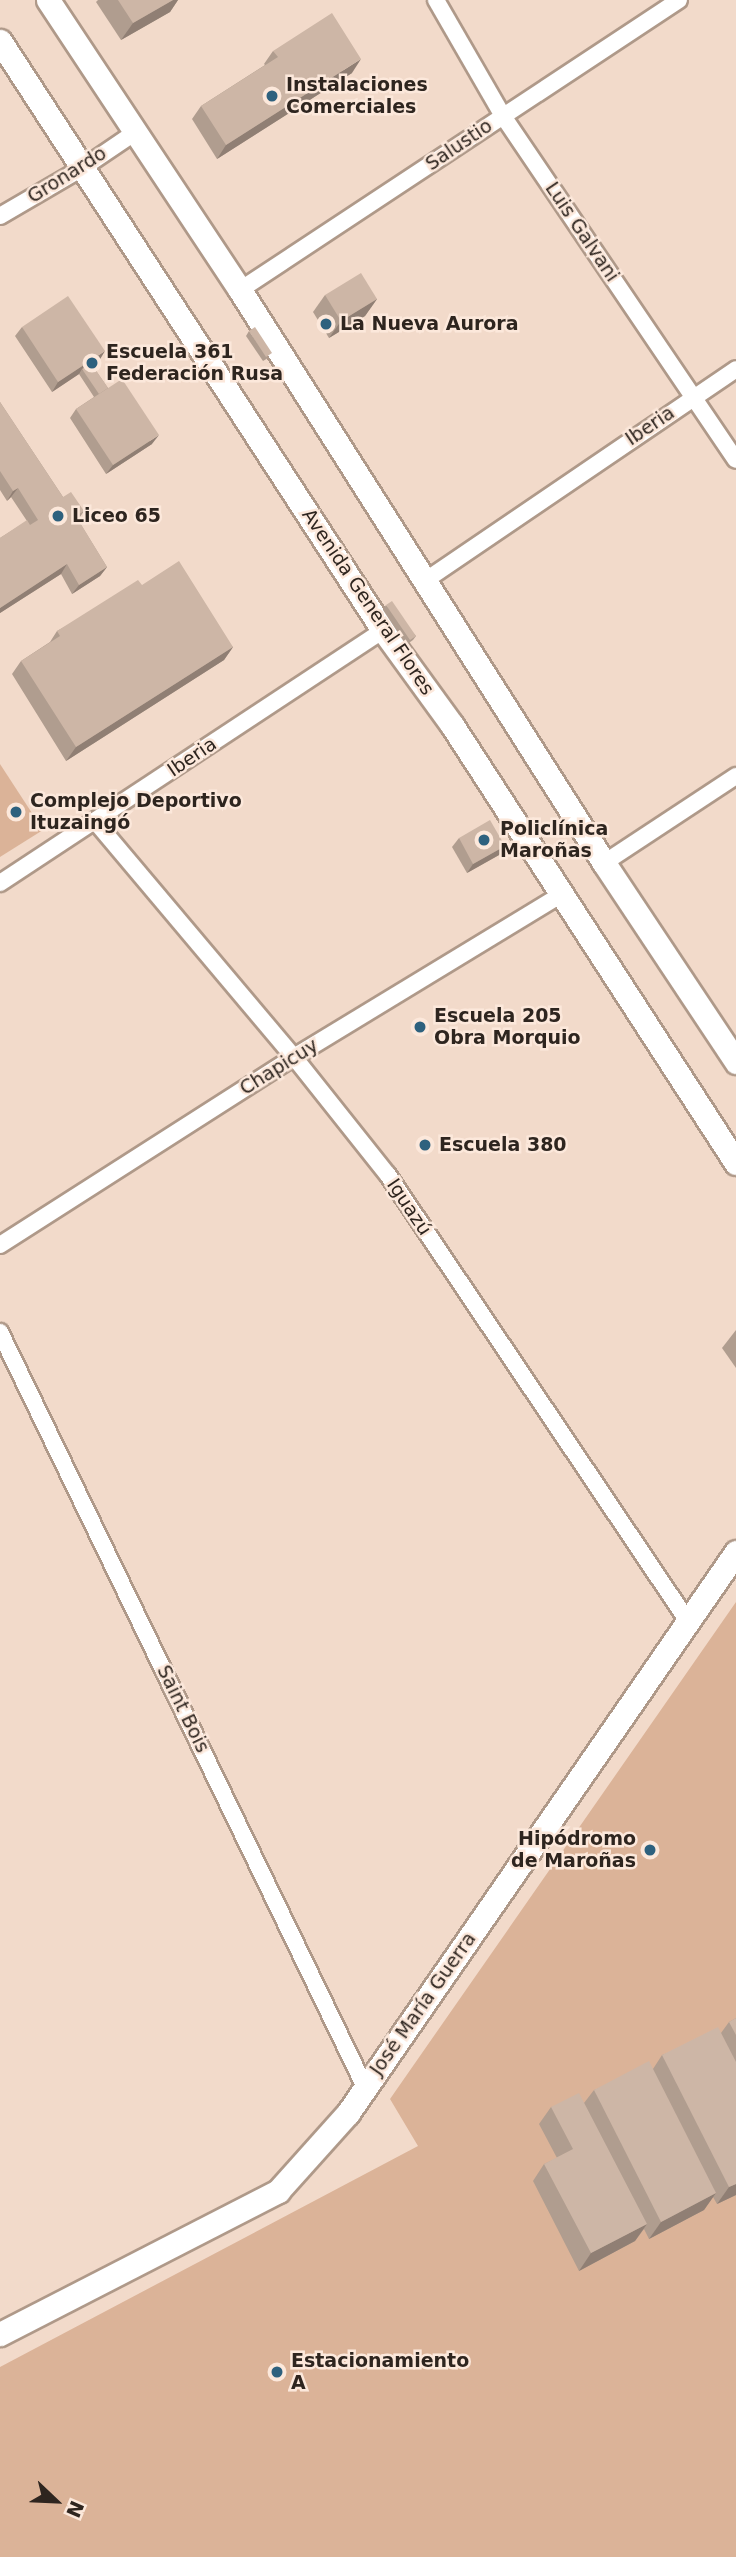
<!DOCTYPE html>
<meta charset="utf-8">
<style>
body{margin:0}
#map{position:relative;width:736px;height:2557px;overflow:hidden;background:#f2daca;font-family:"DejaVu Sans",sans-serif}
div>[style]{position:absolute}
.green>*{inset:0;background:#dbb398}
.roads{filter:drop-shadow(2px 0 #af9989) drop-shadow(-2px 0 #af9989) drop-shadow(0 2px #af9989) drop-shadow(0 -2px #af9989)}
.street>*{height:16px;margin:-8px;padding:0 8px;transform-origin:8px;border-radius:8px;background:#fff}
.secondary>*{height:23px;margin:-11.5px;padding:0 11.5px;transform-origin:11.5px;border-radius:11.5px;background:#fff}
.wall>*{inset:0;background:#b09d8f}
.shaded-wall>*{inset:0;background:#907f74}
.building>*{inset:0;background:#cdb6a6}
.dots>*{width:19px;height:19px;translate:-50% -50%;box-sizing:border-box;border:4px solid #fce8db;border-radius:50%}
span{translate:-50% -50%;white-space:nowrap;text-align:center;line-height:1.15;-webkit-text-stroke:5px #fce8db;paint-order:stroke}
.poi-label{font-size:19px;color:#2e251f;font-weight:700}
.left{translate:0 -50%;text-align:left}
.right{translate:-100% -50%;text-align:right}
.street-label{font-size:19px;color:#2e251f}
.north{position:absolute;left:21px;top:2466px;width:70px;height:70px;-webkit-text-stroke:5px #fce8db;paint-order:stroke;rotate:113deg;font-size:19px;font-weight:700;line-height:28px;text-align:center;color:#2e251f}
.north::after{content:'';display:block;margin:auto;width:24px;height:32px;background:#2e251f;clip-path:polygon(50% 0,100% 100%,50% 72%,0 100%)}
</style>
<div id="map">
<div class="green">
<div style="clip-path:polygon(0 764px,43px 830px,0 857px)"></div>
<div style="clip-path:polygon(736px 1602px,736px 2557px,0 2557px,0 2367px,418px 2146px,390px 2099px)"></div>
</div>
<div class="roads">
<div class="street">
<div style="left:436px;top:0;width:134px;rotate:60deg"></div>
<div style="left:503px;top:116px;width:415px;rotate:55.9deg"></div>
<div style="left:0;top:216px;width:97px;rotate:-30.3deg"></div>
<div style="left:84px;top:167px;width:60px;rotate:-34.2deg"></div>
<div style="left:240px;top:290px;width:526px;rotate:-33.45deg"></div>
<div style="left:426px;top:580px;width:375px;rotate:-34.2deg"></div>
<div style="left:95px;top:821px;width:309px;rotate:49.9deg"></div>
<div style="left:294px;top:1057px;width:151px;rotate:51.5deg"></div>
<div style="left:388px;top:1175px;width:536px;rotate:56.1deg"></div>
<div style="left:604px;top:863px;width:158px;rotate:-33.4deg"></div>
<div style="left:0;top:883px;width:459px;rotate:-33.4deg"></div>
<div style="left:0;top:1245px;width:349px;rotate:-32.6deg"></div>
<div style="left:294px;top:1057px;width:314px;rotate:-31.3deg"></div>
<div style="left:0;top:1332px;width:839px;rotate:64.2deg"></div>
</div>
<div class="secondary">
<div style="left:48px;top:0;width:348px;rotate:56.5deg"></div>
<div style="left:240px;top:290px;width:679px;rotate:57.57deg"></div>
<div style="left:604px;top:863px;width:239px;rotate:56.4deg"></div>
<div style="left:0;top:41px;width:703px;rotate:56.97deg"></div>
<div style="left:383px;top:630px;width:117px;rotate:54deg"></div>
<div style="left:452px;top:725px;width:522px;rotate:57.04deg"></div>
<div style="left:0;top:2334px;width:313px;rotate:-27.2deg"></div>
<div style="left:278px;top:2191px;width:105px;rotate:-48.1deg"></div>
<div style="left:348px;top:2113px;width:682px;rotate:-55.33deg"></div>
</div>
</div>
<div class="wall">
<div style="clip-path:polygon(98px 0,178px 0,170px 12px,121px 40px,96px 2px)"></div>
<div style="clip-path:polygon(273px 51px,352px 73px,217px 159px,192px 119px,201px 106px,265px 65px,264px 64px)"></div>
<div style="clip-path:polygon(325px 295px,377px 299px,365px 316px,329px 338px,313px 312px)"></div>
<div style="clip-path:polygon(22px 327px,99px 361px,92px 365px,108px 388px,152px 444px,106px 474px,70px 418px,76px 409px,94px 397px,79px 374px,52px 392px,15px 336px)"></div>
<div style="clip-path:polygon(249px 331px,268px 358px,263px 361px,246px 336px)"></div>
<div style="clip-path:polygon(0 402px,63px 497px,84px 511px,78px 520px,107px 567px,100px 576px,72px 594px,61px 574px,0 613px,0 538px,27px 521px,11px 497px,7px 501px,0 490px)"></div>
<div style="clip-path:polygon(142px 585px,233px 647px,224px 660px,66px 761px,12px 674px,21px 661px,50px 642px,57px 631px)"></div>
<div style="clip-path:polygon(386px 605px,416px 636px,413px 640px,406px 645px,383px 610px)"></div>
<div style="clip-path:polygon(459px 838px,505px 846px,499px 855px,467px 873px,452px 847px)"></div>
<div style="clip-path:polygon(736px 1330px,736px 1368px,722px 1348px)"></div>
<div style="clip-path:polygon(736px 2018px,736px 2195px,717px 2204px,713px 2197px,704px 2210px,649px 2239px,644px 2229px,635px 2241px,579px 2271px,533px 2181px,544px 2164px,557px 2158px,539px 2124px,551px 2107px,584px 2103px,594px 2090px,653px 2069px,662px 2055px,721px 2033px,729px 2022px)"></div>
</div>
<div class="shaded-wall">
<div style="clip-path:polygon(173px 0,178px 0,170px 12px,121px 40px,133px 23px)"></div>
<div style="clip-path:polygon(361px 59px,352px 73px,217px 159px,226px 145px)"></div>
<div style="clip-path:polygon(377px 299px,365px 316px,329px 338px,341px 321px)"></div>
<div style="clip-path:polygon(105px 351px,99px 361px,83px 371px,82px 369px,79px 374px,52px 392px,58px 382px)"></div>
<div style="clip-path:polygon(159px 435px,152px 444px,106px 474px,113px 465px)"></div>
<div style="clip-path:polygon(18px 488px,11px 497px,7px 501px,13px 491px)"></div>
<div style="clip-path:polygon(67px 564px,61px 574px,0 613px,0 608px)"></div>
<div style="clip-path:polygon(107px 567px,100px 576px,72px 594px,79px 585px)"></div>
<div style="clip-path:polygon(233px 647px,224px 660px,66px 761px,76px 747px)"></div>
<div style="clip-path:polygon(505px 846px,499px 855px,467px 873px,473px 864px)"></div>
<div style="clip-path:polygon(736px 2184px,736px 2195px,717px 2204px,729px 2187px)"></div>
<div style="clip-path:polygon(716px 2193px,704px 2210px,649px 2239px,661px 2222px)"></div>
<div style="clip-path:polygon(647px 2224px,635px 2241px,579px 2271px,591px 2253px)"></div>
</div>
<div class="building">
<div style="clip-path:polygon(118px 0,173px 0,133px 23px)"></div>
<div style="clip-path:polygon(332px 13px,361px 59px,226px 145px,201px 106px,278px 57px,273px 51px)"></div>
<div style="clip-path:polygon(361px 273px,377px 299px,341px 321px,325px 295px)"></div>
<div style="clip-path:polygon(68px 296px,105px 351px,58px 382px,22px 327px)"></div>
<div style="clip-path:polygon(255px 327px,272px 353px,266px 357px,249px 331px)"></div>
<div style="clip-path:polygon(91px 363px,108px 388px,99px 394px,82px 369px)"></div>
<div style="clip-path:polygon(122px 379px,159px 435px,113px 465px,76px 409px)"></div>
<div style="clip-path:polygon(0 402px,63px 497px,71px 492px,84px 511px,76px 516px,107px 567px,79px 585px,67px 564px,0 608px,0 538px,27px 520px,30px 525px,38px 520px,18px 488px,13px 491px,0 471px)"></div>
<div style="clip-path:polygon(179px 561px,233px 647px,76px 747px,21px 661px,60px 636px,57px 631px,138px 580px,142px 585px)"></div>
<div style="clip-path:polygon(392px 601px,416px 636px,410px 640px,386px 605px)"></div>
<div style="clip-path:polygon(490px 820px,505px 846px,473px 864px,459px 838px)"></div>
<div style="clip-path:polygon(736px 2018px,736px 2035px,729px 2022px)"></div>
<div style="clip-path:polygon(718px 2027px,736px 2062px,736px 2184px,729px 2187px,662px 2055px)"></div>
<div style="clip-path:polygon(649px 2061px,716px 2193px,661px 2222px,594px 2090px)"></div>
<div style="clip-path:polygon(579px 2093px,647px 2224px,591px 2253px,544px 2164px,573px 2149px,551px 2107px)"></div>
</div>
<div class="dots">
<div style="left:272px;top:96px;background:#2e617e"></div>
<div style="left:326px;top:324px;background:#2e617e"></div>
<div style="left:92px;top:363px;background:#2e617e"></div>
<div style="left:58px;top:516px;background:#2e617e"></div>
<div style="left:16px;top:812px;background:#2e617e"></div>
<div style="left:484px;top:840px;background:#2e617e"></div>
<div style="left:420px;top:1027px;background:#2e617e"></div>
<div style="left:425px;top:1145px;background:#2e617e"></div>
<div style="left:650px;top:1850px;background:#2e617e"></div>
<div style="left:277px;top:2372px;background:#2e617e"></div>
</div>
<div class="poi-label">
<span class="left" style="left:286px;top:96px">Instalaciones<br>Comerciales</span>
<span class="left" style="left:340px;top:324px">La Nueva Aurora</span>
<span class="left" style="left:106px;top:363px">Escuela 361<br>Federación Rusa</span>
<span class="left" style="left:72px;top:516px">Liceo 65</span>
<span class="left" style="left:30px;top:812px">Complejo Deportivo<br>Ituzaingó</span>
<span class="left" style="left:500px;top:840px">Policlínica<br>Maroñas</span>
<span class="left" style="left:434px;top:1027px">Escuela 205<br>Obra Morquio</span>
<span class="left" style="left:439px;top:1145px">Escuela 380</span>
<span class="right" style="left:636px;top:1850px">Hipódromo<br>de Maroñas</span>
<span class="left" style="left:291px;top:2372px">Estacionamiento<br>A</span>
</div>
<div class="street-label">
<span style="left:459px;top:145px;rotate:-34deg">Salustio</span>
<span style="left:67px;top:175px;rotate:-32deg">Gronardo</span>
<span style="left:582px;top:232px;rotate:56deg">Luis Galvani</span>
<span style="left:650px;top:426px;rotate:-34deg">Iberia</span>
<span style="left:368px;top:602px;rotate:56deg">Avenida General Flores</span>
<span style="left:192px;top:757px;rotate:-34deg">Iberia</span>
<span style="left:279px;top:1067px;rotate:-32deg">Chapicuy</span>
<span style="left:409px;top:1207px;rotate:56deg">Iguazú</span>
<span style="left:183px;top:1709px;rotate:64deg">Saint Bois</span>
<span style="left:423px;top:2004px;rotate:-55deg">José María Guerra</span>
</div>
<div class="north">N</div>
</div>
